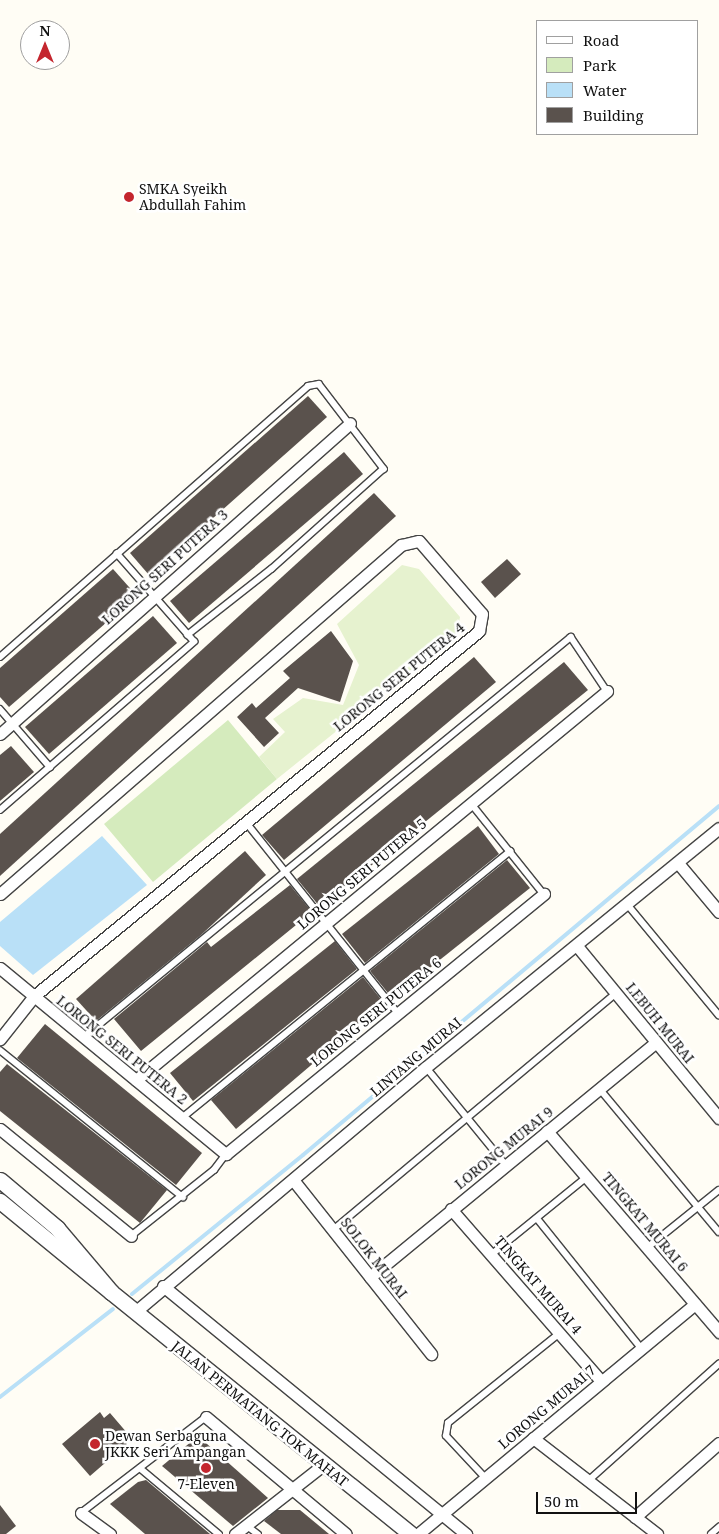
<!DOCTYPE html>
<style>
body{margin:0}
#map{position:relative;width:719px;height:1534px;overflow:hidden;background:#fffdf5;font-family:"Noto Serif",serif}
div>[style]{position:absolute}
.green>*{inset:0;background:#d5ebbd}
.pitch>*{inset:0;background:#e6f2cf}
.water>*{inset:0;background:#b9e0f7}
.stream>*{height:4px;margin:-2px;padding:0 2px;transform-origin:2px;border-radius:2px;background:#b9e0f7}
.building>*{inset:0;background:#5a524d}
.roads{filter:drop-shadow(1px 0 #444) drop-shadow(-1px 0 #444) drop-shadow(0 1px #444) drop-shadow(0 -1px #444)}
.service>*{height:5.5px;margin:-2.75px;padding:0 2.75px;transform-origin:2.75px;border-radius:2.75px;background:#fff}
.minor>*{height:11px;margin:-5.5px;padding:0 5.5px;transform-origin:5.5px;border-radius:5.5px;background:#fff}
.tertiary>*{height:15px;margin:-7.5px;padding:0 7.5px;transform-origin:7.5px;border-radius:7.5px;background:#fff}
.dots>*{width:14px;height:14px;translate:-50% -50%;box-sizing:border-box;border:2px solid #fff;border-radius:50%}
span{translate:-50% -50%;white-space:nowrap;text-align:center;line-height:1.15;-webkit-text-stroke:5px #fff;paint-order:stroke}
.poi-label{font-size:14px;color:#111}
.left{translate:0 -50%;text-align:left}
.street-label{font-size:14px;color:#111}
.legend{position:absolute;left:536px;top:20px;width:162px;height:115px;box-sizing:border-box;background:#fff;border:1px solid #a0a0a0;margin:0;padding:6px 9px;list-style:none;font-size:15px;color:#111}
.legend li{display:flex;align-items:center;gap:10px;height:25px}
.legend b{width:25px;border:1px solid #a0a0a0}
.north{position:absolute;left:20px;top:20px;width:50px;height:50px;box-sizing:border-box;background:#fff;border:1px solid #a0a0a0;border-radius:50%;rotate:0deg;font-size:14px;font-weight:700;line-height:20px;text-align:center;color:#111}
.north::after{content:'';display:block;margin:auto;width:18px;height:22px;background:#c4262e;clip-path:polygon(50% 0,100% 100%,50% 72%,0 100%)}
.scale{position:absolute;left:536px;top:1492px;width:101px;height:22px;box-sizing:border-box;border:2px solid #111;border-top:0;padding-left:6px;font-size:15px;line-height:18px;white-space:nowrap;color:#111;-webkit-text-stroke:4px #fff;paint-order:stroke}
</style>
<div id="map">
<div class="green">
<div style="clip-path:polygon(228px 720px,277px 779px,153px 882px,104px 824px)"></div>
</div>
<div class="pitch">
<div style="clip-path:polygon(402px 565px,419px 569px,460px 617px,457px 634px,277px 779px,259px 757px,285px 732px,273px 719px,303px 698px,343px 705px,359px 665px,337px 624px)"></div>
</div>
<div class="water">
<div style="clip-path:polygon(102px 836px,147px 885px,33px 975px,0 946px,0 922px)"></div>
</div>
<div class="stream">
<div style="left:132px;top:1294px;width:220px;rotate:-39.1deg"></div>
<div style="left:303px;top:1155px;width:543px;rotate:-39.99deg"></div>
<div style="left:0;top:1397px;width:143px;rotate:-37.9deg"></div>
</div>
<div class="building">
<div style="clip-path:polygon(308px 396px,327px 417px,149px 575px,130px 553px)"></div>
<div style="clip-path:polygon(344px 452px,363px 474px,189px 623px,170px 601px)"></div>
<div style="clip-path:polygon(374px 493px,396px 516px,0 876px,0 834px)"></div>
<div style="clip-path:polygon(507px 559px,521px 574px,495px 598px,481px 582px)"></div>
<div style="clip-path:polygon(113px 569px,137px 596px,9px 707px,0 697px,0 668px)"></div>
<div style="clip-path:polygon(153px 616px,177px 643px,49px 754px,25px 727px)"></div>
<div style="clip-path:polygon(331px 631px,353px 661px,340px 702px,298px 688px,265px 718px,279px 733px,264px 747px,237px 717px,252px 703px,256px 708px,290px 678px,283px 671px)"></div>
<div style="clip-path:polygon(474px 657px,496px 682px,284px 860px,262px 835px)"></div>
<div style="clip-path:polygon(564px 662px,588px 690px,320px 907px,297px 879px)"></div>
<div style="clip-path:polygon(11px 746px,34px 772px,0 801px,0 755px)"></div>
<div style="clip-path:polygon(478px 826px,499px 854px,365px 963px,342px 934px)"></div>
<div style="clip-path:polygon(245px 851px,266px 875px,201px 935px,96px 1021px,76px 999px)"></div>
<div style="clip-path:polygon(507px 860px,530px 888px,392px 998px,370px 971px)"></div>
<div style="clip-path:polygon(290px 885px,312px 912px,141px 1051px,114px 1019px,207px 942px,211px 947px)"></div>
<div style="clip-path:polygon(335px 941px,357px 969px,193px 1101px,170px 1073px)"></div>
<div style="clip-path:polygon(363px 977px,384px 1003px,236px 1129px,211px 1100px)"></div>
<div style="clip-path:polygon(45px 1024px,202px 1153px,176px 1185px,17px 1058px)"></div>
<div style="clip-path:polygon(7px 1064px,167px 1190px,140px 1223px,0 1111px,0 1072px)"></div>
<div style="clip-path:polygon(100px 1412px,104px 1418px,110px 1413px,128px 1434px,122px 1439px,127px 1444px,90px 1476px,62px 1444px)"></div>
<div style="clip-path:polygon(198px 1436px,268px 1498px,233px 1526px,162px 1466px)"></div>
<div style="clip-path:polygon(146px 1480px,210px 1534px,145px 1534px,110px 1504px,138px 1482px)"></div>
<div style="clip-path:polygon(0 1505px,16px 1526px,6px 1534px,0 1534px)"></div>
<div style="clip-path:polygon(277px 1510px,300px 1510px,329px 1534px,281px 1534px,264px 1521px)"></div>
</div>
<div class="roads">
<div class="service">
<div style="left:0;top:657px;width:410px;rotate:-41.3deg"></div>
<div style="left:308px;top:386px;width:11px;rotate:-10deg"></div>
<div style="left:319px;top:384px;width:107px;rotate:52.6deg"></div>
<div style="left:384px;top:469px;width:150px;rotate:138.2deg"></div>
<div style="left:272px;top:569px;width:107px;rotate:141.8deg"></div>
<div style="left:0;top:709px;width:77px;rotate:49.2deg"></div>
<div style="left:471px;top:803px;width:117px;rotate:51.3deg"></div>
<div style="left:0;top:810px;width:257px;rotate:-40.9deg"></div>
<div style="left:194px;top:642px;width:117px;rotate:-131.2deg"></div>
<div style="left:246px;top:822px;width:244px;rotate:51.5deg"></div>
<div style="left:628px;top:905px;width:143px;rotate:50.4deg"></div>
<div style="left:84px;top:1037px;width:630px;rotate:-39.4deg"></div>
<div style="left:571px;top:637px;width:65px;rotate:56.3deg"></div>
<div style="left:0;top:1050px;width:235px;rotate:38.8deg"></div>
<div style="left:426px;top:1067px;width:127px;rotate:50.8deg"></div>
<div style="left:600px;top:1089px;width:186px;rotate:50.2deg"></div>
<div style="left:182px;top:1118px;width:423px;rotate:-39.1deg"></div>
<div style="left:537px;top:1218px;width:166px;rotate:51.3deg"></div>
<div style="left:333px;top:1230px;width:369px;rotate:-39.9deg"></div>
<div style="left:131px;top:1236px;width:106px;rotate:-38.5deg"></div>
<div style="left:214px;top:1170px;width:20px;rotate:-53deg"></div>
<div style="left:647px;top:1248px;width:92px;rotate:-38.9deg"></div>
<div style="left:491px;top:1255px;width:124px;rotate:-39.1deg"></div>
<div style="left:140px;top:1468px;width:103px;rotate:39.9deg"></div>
<div style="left:485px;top:1478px;width:57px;rotate:-132.9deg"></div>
<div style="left:446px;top:1436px;width:13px;rotate:-81deg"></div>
<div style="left:448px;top:1423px;width:144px;rotate:-38.8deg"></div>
<div style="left:588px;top:1481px;width:176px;rotate:-41.8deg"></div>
<div style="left:81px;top:1513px;width:158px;rotate:-37.5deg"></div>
<div style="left:246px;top:1525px;width:15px;rotate:37deg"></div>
<div style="left:711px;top:1534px;width:11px;rotate:-41deg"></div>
</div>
<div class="minor">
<div style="left:0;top:734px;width:468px;rotate:-41.6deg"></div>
<div style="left:678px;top:863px;width:64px;rotate:50.1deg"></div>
<div style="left:0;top:894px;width:532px;rotate:-41.03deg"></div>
<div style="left:401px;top:545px;width:18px;rotate:-13deg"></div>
<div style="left:419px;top:541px;width:96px;rotate:49.2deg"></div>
<div style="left:482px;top:614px;width:17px;rotate:100deg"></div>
<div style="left:479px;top:631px;width:576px;rotate:140.64deg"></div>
<div style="left:34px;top:996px;width:55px;rotate:128.3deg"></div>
<div style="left:577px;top:946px;width:223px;rotate:50.5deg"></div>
<div style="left:0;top:968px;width:293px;rotate:39.5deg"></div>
<div style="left:226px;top:1154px;width:411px;rotate:-39.3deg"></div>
<div style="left:136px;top:1080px;width:611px;rotate:-39.55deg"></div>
<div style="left:0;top:1129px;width:169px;rotate:39.2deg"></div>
<div style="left:547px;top:1131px;width:265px;rotate:49.4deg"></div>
<div style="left:294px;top:1181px;width:221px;rotate:51.6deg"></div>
<div style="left:451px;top:1209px;width:228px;rotate:48.9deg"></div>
<div style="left:370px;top:1277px;width:370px;rotate:-39.4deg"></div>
<div style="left:163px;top:1286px;width:392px;rotate:39.3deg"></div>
<div style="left:135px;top:1312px;width:380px;rotate:-40.1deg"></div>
<div style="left:426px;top:1067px;width:378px;rotate:-39.2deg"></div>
<div style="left:206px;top:1417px;width:182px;rotate:39.9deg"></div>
<div style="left:533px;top:1438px;width:157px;rotate:37.7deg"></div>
<div style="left:81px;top:1513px;width:36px;rotate:36deg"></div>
<div style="left:635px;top:1517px;width:112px;rotate:-41.4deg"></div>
<div style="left:235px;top:1534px;width:112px;rotate:-38.1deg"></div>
<div style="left:418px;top:1534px;width:360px;rotate:-39.7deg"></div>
</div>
<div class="tertiary">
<div style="left:0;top:1180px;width:75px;rotate:40.1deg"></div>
<div style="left:57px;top:1228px;width:84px;rotate:49.8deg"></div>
<div style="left:111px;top:1292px;width:144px;rotate:-140.7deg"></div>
<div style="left:111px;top:1292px;width:385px;rotate:38.9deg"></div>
</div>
</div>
<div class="dots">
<div style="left:129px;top:197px;background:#c4262e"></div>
<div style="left:95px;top:1444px;background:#c4262e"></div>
<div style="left:206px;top:1468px;background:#c4262e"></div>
</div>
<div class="poi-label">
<span class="left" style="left:139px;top:197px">SMKA Syeikh<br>Abdullah Fahim</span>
<span class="left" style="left:105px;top:1444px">Dewan Serbaguna<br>JKKK Seri Ampangan</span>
<span style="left:206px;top:1484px">7-Eleven</span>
</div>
<div class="street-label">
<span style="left:165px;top:567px;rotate:-42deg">LORONG SERI PUTERA 3</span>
<span style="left:399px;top:677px;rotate:-39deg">LORONG SERI PUTERA 4</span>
<span style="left:362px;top:874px;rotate:-40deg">LORONG SERI PUTERA 5</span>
<span style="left:376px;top:1012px;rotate:-39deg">LORONG SERI PUTERA 6</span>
<span style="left:660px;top:1023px;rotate:51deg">LEBUH MURAI</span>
<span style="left:122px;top:1050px;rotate:39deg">LORONG SERI PUTERA 2</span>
<span style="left:416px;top:1057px;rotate:-40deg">LINTANG MURAI</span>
<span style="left:504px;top:1148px;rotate:-39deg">LORONG MURAI 9</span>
<span style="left:645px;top:1222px;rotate:50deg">TINGKAT MURAI 6</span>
<span style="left:374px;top:1258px;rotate:52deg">SOLOK MURAI</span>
<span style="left:538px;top:1285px;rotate:49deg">TINGKAT MURAI 4</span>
<span style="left:547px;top:1407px;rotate:-40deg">LORONG MURAI 7</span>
<span style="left:260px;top:1414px;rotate:39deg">JALAN PERMATANG TOK MAHAT</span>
</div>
<ul class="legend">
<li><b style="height:6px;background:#fff"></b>Road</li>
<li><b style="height:14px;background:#d5ebbd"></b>Park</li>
<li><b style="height:14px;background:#b9e0f7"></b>Water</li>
<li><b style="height:14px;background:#5a524d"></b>Building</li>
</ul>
<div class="north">N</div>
<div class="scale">50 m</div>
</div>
